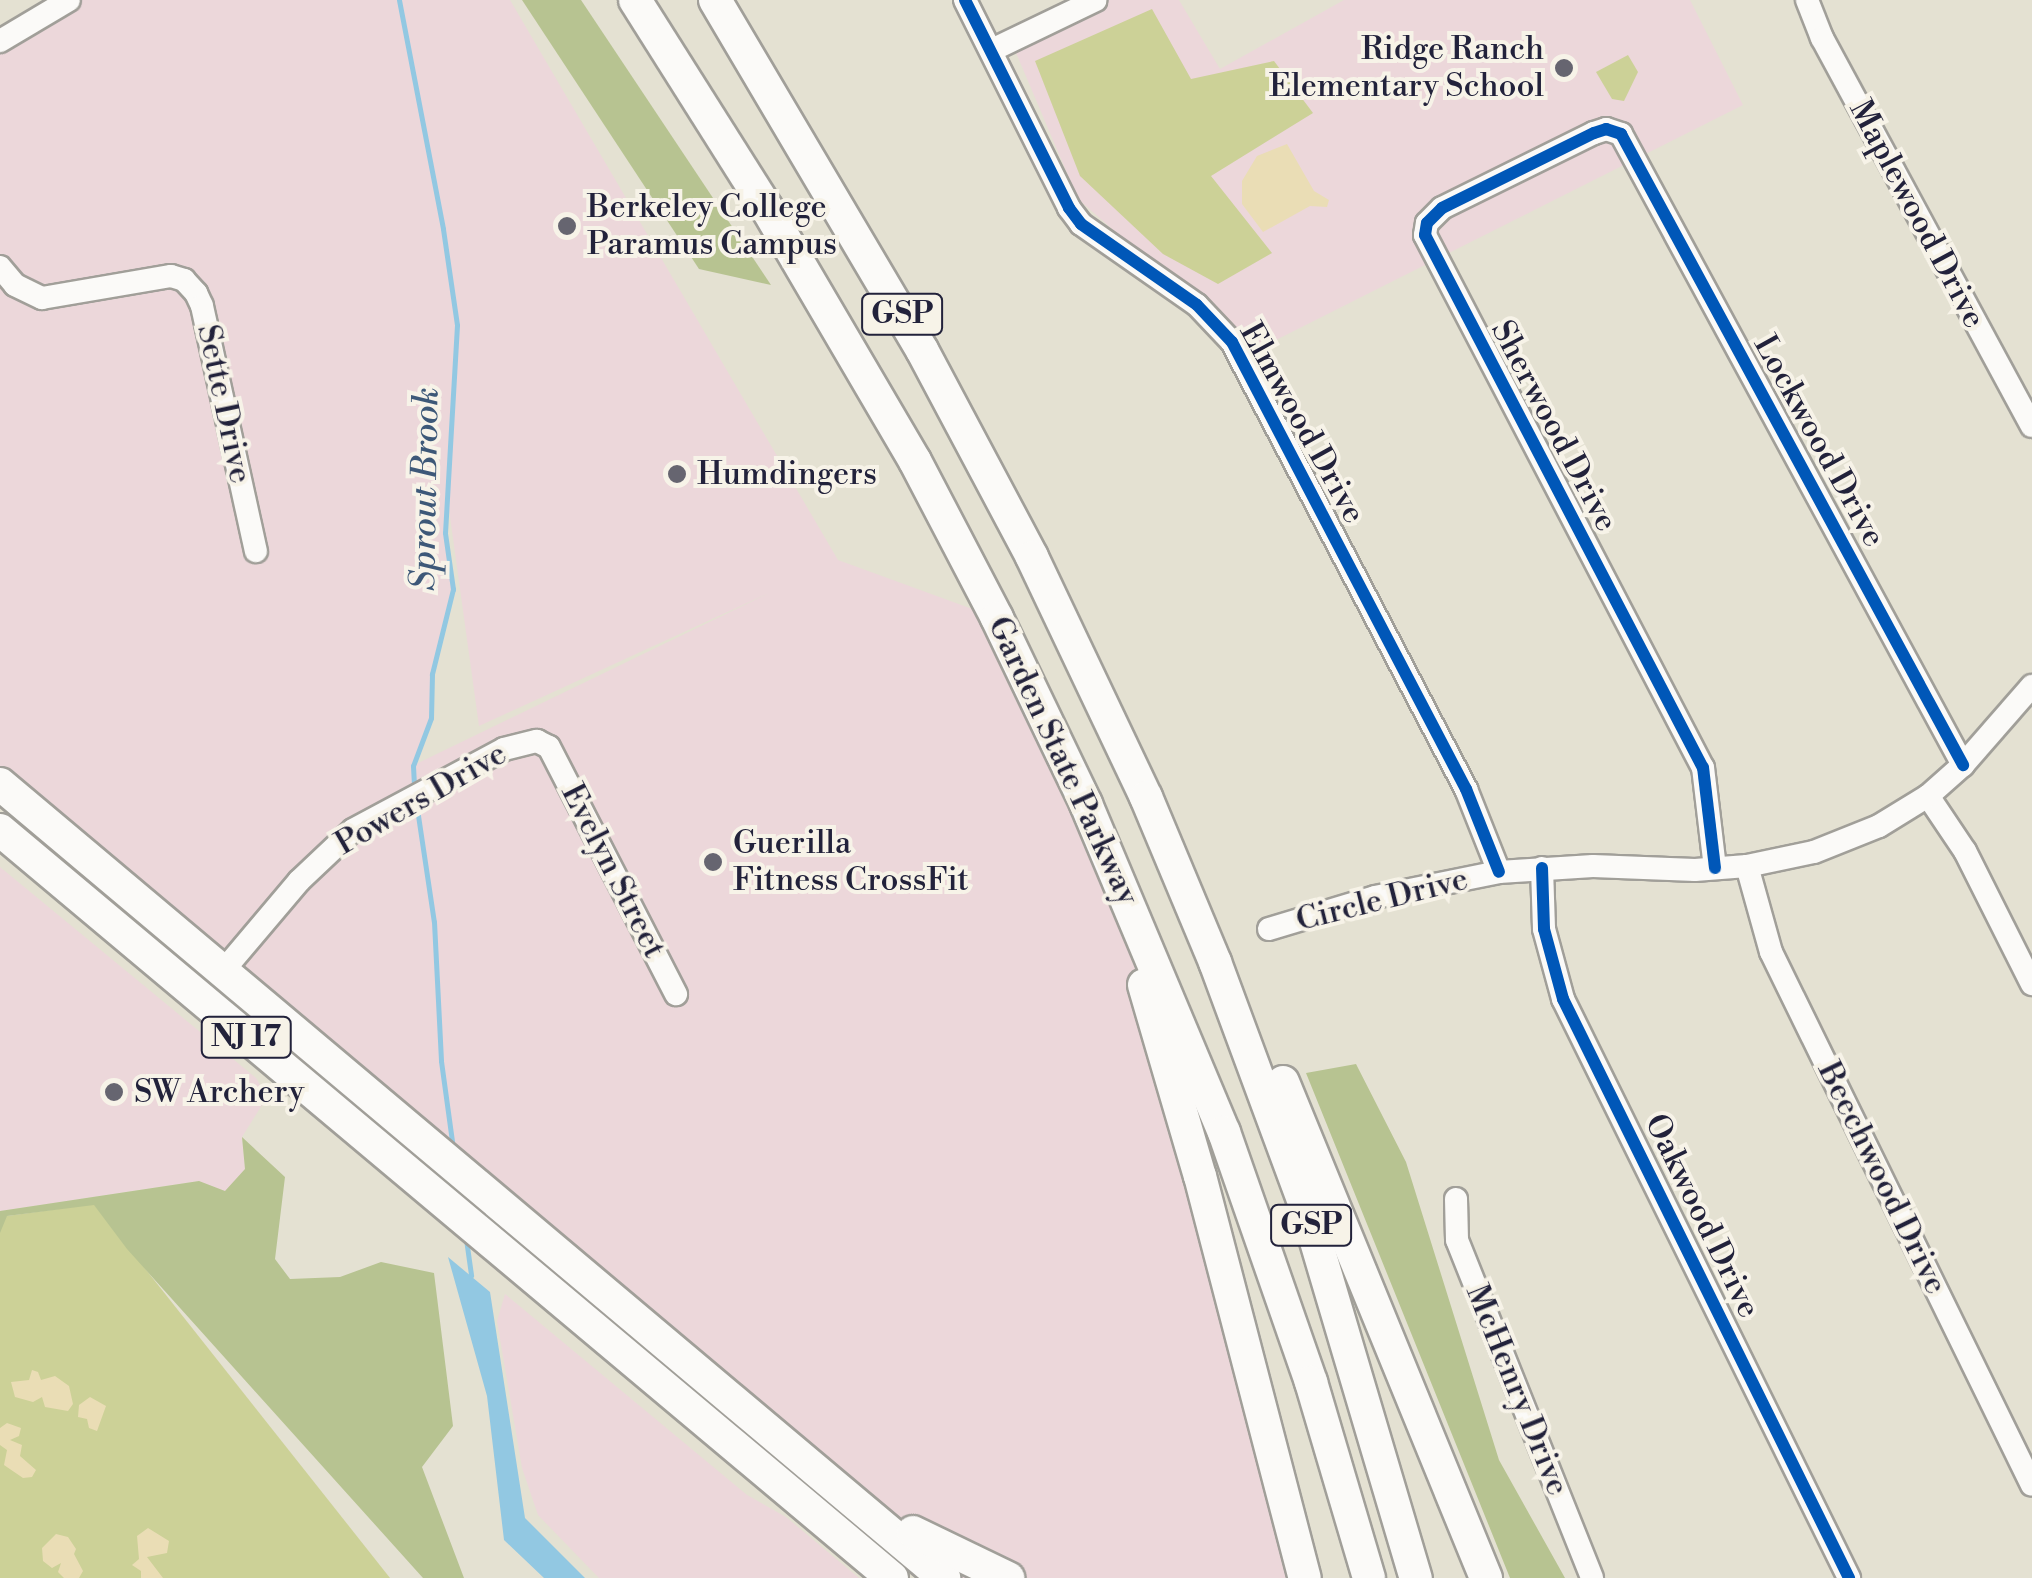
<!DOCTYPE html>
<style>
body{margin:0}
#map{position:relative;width:2032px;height:1578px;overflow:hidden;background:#e4e1d2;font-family:"Libre Bodoni",serif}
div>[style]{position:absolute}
.built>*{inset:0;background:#ecd7da}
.green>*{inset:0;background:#ccd197}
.forest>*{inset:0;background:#b7c391}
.sand>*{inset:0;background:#eaddb5}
.water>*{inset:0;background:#92c8e2}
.stream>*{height:5px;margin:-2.5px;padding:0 2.5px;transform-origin:2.5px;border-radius:2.5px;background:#92c8e2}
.roads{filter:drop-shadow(2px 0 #a19f99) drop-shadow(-2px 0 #a19f99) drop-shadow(0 2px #a19f99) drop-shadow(0 -2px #a19f99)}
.minor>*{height:22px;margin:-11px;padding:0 11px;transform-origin:11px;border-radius:11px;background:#fbfaf8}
.highway>*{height:32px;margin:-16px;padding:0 16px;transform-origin:16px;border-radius:16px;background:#fbfaf8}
.cycleway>*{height:12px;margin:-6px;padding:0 6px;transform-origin:6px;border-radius:6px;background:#0057b8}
.dots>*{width:28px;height:28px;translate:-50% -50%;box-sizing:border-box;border:5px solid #f7f3e8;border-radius:50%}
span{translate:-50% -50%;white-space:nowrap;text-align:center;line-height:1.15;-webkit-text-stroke:8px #f7f3e8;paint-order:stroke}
.shield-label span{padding:2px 8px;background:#f7f3e8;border:2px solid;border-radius:8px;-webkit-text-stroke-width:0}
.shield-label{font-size:30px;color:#22223b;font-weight:700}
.poi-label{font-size:32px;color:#22223b}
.right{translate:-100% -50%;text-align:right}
.left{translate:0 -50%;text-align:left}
.street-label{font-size:32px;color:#22223b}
.water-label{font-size:35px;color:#3d5878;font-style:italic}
</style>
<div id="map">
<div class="built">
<div style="clip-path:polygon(evenodd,69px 0,510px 0,838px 560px,997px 618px,1140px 971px,1305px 1578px,944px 1578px,0 784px,0 41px,69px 0,447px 495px,479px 726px,769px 593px,414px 765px,431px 718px,432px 674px,453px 589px,445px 533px,447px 495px)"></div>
<div style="clip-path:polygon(1096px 0,1179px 0,1220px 69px,1344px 0,1690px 0,1743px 105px,1252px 352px,1078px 199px,1011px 41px)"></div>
<div style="clip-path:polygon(0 867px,256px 1078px,267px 1097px,242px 1137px,245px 1169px,225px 1192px,199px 1181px,0 1211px)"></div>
<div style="clip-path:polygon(505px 1294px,747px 1495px,786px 1517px,859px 1578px,599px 1578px,538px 1515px,522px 1468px,497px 1321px)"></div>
</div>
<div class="green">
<div style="clip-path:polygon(1152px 9px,1191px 79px,1274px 61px,1313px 113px,1211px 176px,1272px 253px,1218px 284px,1163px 254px,1080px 176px,1035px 61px)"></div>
<div style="clip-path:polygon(1628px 55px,1638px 72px,1624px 101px,1612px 99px,1596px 72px)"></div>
<div style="clip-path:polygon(94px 1204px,390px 1578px,0 1578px,0 1217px)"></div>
</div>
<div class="forest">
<div style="clip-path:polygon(522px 0,581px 0,771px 285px,699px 269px)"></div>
<div style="clip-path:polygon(1356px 1064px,1406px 1162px,1499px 1460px,1565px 1578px,1510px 1578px,1306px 1073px)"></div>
<div style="clip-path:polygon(242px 1137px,285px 1177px,275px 1259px,290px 1279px,340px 1277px,381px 1262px,434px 1273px,453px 1426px,422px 1467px,464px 1578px,423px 1578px,127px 1249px,94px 1205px,7px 1216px,0 1233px,0 1211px,199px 1181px,225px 1191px,245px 1169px)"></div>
</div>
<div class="sand">
<div style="clip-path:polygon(1287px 144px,1314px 191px,1329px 200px,1327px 207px,1310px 206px,1263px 232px,1242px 204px,1242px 181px,1257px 156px)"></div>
<div style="clip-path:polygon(32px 1370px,38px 1372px,41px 1380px,55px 1376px,69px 1386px,73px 1404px,68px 1411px,45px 1407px,42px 1397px,33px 1402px,15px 1397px,11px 1382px,29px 1380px)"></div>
<div style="clip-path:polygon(90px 1397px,106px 1406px,97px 1431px,89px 1428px,87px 1419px,78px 1417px,79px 1405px)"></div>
<div style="clip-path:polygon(7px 1423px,21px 1428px,19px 1436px,10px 1440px,22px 1445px,20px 1456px,36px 1470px,32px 1477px,23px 1478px,4px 1465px,7px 1450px,0 1445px,0 1428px)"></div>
<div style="clip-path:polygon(148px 1528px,169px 1541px,167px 1553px,147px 1557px,163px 1578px,141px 1578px,141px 1571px,132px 1565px,139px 1559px,137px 1536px)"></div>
<div style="clip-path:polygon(56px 1534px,68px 1537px,76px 1549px,74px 1554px,83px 1571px,79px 1578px,64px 1578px,58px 1572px,61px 1563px,52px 1568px,43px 1561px,42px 1548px)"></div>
</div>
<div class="water">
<div style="clip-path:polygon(448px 1257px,490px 1292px,525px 1518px,585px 1578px,544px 1578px,504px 1540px,487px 1396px)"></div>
</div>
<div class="stream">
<div style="left:399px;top:0;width:233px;rotate:79.1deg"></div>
<div style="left:443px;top:229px;width:97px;rotate:81.7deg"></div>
<div style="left:457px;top:325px;width:208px;rotate:93.3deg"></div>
<div style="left:445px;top:533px;width:57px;rotate:81.9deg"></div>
<div style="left:453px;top:589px;width:88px;rotate:103.9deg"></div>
<div style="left:432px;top:674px;width:44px;rotate:91.3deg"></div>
<div style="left:431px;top:718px;width:51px;rotate:110.6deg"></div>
<div style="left:413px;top:766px;width:20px;rotate:87deg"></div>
<div style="left:416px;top:802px;width:121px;rotate:81.5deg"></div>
<div style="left:434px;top:922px;width:139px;rotate:87.1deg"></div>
<div style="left:441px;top:1061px;width:89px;rotate:82.2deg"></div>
<div style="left:466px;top:1239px;width:37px;rotate:82deg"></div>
</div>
<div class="roads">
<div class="minor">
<div style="left:965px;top:0;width:233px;rotate:63.4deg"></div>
<div style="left:1069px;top:208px;width:20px;rotate:53deg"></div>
<div style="left:1081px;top:224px;width:141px;rotate:34.9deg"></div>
<div style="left:1197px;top:305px;width:51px;rotate:46.6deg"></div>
<div style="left:1232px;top:342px;width:505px;rotate:62.37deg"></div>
<div style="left:1466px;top:789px;width:89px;rotate:68.3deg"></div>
<div style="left:1807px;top:0;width:41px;rotate:68.5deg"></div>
<div style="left:1822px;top:38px;width:441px;rotate:61.6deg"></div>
<div style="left:0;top:41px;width:80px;rotate:-30.7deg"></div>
<div style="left:992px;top:50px;width:115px;rotate:-25.7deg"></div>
<div style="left:0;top:267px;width:23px;rotate:50deg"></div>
<div style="left:15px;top:285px;width:30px;rotate:26deg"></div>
<div style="left:42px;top:298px;width:131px;rotate:-9.7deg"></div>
<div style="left:171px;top:276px;width:14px;rotate:17deg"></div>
<div style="left:184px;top:280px;width:18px;rotate:47deg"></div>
<div style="left:196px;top:293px;width:14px;rotate:65deg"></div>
<div style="left:202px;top:306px;width:251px;rotate:77.6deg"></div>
<div style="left:1928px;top:796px;width:66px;rotate:56.1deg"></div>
<div style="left:1965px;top:851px;width:149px;rotate:63.3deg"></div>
<div style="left:1747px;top:866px;width:89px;rotate:74.4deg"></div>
<div style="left:1771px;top:952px;width:593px;rotate:63.91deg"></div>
<div style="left:1542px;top:868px;width:61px;rotate:88.1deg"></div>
<div style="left:1544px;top:929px;width:73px;rotate:74.8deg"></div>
<div style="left:1563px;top:999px;width:646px;rotate:63.71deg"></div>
<div style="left:1715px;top:868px;width:101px;rotate:-96.8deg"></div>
<div style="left:1703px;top:768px;width:601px;rotate:-117.55deg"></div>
<div style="left:1425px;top:235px;width:12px;rotate:-81deg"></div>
<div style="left:1427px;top:223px;width:21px;rotate:-45deg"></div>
<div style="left:1442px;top:208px;width:169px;rotate:-26.3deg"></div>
<div style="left:1594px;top:133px;width:13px;rotate:-18deg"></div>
<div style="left:1606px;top:129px;width:16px;rotate:18deg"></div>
<div style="left:1621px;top:134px;width:718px;rotate:61.54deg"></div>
<div style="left:1269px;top:929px;width:111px;rotate:-16.8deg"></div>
<div style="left:1375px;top:897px;width:126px;rotate:-11.4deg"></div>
<div style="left:1499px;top:872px;width:94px;rotate:-3.7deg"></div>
<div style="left:1593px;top:866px;width:102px;rotate:2.2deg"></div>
<div style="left:1695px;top:870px;width:52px;rotate:-4.4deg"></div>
<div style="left:1747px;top:866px;width:68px;rotate:-11.8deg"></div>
<div style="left:1814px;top:852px;width:70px;rotate:-21.8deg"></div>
<div style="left:1879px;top:826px;width:57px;rotate:-31.5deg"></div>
<div style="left:1928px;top:796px;width:47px;rotate:-41.5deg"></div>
<div style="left:1963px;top:765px;width:105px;rotate:-48.9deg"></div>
<div style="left:223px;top:971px;width:118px;rotate:-49.8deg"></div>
<div style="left:299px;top:881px;width:74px;rotate:-43.4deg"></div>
<div style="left:353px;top:830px;width:171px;rotate:-28.2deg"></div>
<div style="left:504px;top:749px;width:34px;rotate:-14deg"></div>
<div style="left:537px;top:741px;width:13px;rotate:27deg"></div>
<div style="left:549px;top:747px;width:278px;rotate:62.8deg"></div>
<div style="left:1456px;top:1199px;width:41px;rotate:88.6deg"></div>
<div style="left:1457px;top:1240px;width:364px;rotate:68.2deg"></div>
</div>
<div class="highway">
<div style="left:635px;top:0;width:245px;rotate:57.7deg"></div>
<div style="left:766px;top:207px;width:294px;rotate:59.6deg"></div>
<div style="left:915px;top:461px;width:177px;rotate:62.4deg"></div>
<div style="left:997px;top:618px;width:206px;rotate:64.4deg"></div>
<div style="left:1086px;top:804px;width:356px;rotate:67.2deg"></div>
<div style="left:1224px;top:1132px;width:265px;rotate:70.8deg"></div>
<div style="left:1311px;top:1382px;width:204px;rotate:73.5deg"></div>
<div style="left:715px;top:0;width:407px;rotate:59.4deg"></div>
<div style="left:922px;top:350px;width:234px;rotate:62deg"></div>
<div style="left:1032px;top:557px;width:266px;rotate:64.6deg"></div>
<div style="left:1146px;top:797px;width:179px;rotate:67.3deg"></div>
<div style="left:1215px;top:962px;width:265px;rotate:69.7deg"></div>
<div style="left:1307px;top:1211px;width:383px;rotate:73.5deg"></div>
<div style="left:0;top:784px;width:1234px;rotate:40.07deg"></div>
<div style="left:0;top:830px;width:1164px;rotate:39.98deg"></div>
<div style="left:1144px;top:985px;width:199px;rotate:73.7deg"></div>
<div style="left:1200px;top:1176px;width:415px;rotate:75.4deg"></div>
<div style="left:1283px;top:1082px;width:536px;rotate:67.74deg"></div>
<div style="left:913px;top:1532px;width:106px;rotate:25.8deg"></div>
</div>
</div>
<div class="cycleway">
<div style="left:965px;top:0;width:233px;rotate:63.4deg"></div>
<div style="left:1069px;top:208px;width:20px;rotate:53deg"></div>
<div style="left:1081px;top:224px;width:141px;rotate:34.9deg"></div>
<div style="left:1197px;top:305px;width:51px;rotate:46.6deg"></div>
<div style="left:1232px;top:342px;width:505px;rotate:62.37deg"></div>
<div style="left:1466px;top:789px;width:89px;rotate:68.3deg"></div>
<div style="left:1542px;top:868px;width:61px;rotate:88.1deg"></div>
<div style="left:1544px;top:929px;width:73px;rotate:74.8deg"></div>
<div style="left:1563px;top:999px;width:646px;rotate:63.71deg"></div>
<div style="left:1715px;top:868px;width:101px;rotate:-96.8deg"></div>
<div style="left:1703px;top:768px;width:601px;rotate:-117.55deg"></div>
<div style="left:1425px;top:235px;width:12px;rotate:-81deg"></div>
<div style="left:1427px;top:223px;width:21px;rotate:-45deg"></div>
<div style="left:1442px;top:208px;width:169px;rotate:-26.3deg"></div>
<div style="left:1594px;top:133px;width:13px;rotate:-18deg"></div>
<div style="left:1606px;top:129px;width:16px;rotate:18deg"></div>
<div style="left:1621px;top:134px;width:718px;rotate:61.54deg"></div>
</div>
<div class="dots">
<div style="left:1564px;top:68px;background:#666570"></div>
<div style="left:567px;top:226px;background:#666570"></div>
<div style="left:677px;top:474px;background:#666570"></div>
<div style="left:713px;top:862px;background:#666570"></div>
<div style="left:114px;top:1092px;background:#666570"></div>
</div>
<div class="shield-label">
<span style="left:902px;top:314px">GSP</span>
<span style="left:246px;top:1037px">NJ 17</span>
<span style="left:1311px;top:1225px">GSP</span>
</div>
<div class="poi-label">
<span class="right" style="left:1544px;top:68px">Ridge Ranch<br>Elementary School</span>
<span class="left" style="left:587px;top:226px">Berkeley College<br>Paramus Campus</span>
<span class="left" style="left:697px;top:474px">Humdingers</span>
<span class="left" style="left:733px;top:862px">Guerilla<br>Fitness CrossFit</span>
<span class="left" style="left:134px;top:1092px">SW Archery</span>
</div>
<div class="street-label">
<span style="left:1917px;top:214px;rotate:62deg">Maplewood Drive</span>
<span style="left:224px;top:404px;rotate:78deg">Sette Drive</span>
<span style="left:1302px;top:423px;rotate:61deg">Elmwood Drive</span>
<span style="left:1554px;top:426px;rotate:62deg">Sherwood Drive</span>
<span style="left:1819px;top:441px;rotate:61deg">Lockwood Drive</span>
<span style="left:1063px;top:761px;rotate:65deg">Garden State Parkway</span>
<span style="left:421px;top:799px;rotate:-30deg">Powers Drive</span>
<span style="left:613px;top:871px;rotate:63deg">Evelyn Street</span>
<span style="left:1382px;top:900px;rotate:-14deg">Circle Drive</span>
<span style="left:1882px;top:1178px;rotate:64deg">Beechwood Drive</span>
<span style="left:1702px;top:1216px;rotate:64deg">Oakwood Drive</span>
<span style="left:1517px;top:1390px;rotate:68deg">McHenry Drive</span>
</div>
<div class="water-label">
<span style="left:426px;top:489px;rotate:-89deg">Sprout Brook</span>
</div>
</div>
